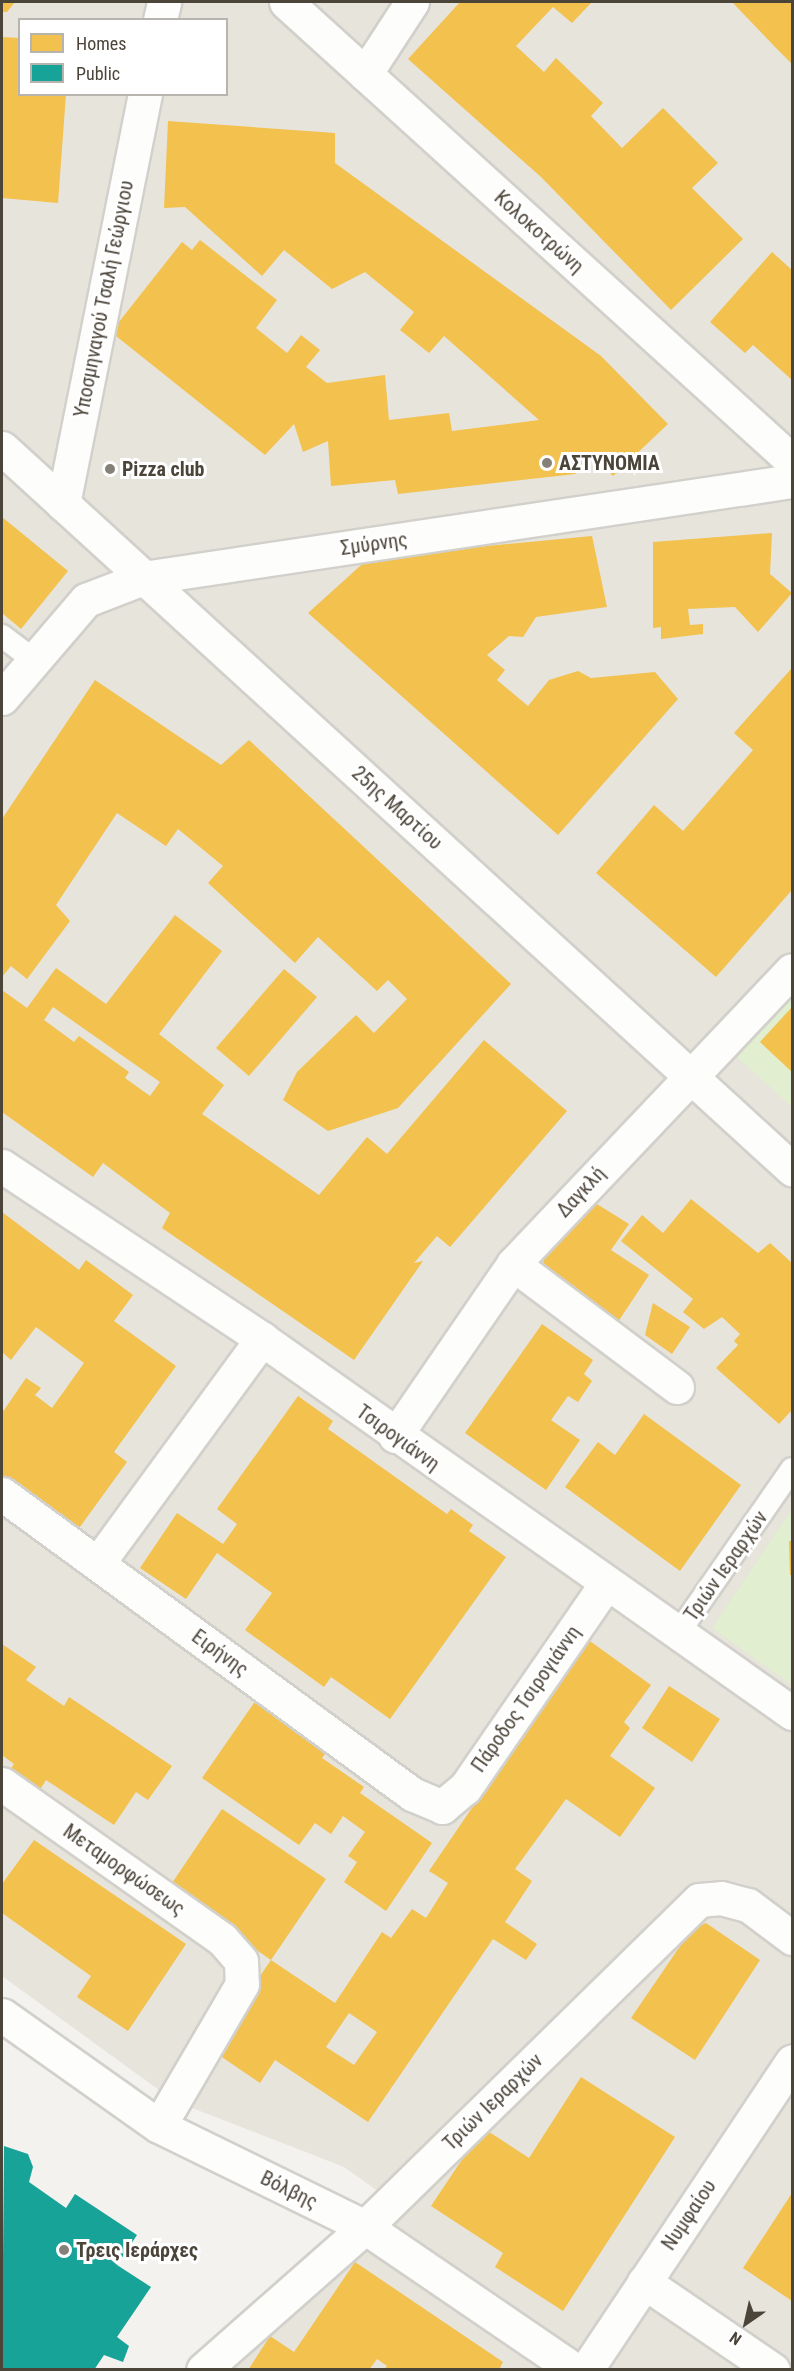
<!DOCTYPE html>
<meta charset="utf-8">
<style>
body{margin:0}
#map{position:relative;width:794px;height:2371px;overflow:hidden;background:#f4f2ee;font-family:"Roboto Condensed",sans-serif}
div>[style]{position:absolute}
.residential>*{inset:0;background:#e7e4dc}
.green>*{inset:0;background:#e1eecf}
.homes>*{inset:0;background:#f2c14e}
.public>*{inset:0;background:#17a398}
.roads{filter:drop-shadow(2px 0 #d2d0cb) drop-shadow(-2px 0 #d2d0cb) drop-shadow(0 2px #d2d0cb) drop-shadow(0 -2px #d2d0cb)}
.service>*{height:22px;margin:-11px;padding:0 11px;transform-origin:11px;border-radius:11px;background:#fdfdfc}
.minor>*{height:33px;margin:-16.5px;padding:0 16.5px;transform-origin:16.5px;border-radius:16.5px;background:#fdfdfc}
.tertiary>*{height:33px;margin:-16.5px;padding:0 16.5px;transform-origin:16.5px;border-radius:16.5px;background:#fdfdfc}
.dots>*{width:16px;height:16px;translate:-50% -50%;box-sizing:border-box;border:3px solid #fff;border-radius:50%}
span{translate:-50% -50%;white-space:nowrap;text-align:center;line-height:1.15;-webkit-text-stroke:6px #fff;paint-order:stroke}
.street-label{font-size:20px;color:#4b4439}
.poi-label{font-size:20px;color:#4b4439;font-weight:700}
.left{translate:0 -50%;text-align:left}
.frame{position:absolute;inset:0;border:3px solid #4b4439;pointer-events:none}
.legend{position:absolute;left:18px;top:18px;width:210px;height:78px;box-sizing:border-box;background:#fff;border:2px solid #b7b4b0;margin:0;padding:8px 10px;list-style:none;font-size:18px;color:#4b4439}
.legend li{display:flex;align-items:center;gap:12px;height:30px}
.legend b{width:30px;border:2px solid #b7b4b0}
.north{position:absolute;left:716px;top:2293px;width:60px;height:60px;-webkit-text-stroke:4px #fff;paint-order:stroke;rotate:214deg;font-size:16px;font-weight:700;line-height:24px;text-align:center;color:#4b4439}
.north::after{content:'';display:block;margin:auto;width:21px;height:27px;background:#4b4439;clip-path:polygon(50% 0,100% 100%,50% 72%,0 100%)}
</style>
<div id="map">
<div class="residential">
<div style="clip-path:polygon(evenodd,2px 2px,792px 2px,792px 2369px,189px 2369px,403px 2209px,344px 2167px,174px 2101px,2px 1976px,2px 2px,20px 20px,226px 20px,226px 94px,20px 94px,20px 20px)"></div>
</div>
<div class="green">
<div style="clip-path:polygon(792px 985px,792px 1107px,727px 1048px)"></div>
<div style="clip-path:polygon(792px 1509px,792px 1685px,712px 1628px)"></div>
</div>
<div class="homes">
<div style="clip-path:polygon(2px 2px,15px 2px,7px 12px,2px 12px)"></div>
<div style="clip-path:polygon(460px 2px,592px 2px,572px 23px,553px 7px,516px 46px,544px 72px,556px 58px,603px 103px,591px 116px,622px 148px,663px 108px,718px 163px,692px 188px,743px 239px,671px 310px,541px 177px,408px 59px)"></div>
<div style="clip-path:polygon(732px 2px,792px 2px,792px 64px,776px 48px)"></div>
<div style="clip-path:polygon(2px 37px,20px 38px,20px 94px,66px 94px,58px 203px,2px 198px)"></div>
<div style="clip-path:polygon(168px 121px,335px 133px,335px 163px,601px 356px,668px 424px,613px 476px,596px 457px,575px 474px,398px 494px,395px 480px,331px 486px,328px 441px,303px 452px,294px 424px,265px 455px,111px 332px,182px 242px,192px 250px,200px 240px,277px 300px,256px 328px,287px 353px,301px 335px,320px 350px,306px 367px,327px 383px,385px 375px,389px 420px,449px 413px,452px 431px,539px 420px,444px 336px,429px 353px,400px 330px,414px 312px,365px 272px,332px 289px,284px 250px,262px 276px,185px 207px,164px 208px)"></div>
<div style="clip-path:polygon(772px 252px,792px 270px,792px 380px,753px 345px,745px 353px,710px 322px)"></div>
<div style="clip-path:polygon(2px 517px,68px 571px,21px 629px,2px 613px)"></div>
<div style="clip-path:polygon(772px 533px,770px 574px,792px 593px,758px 632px,735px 607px,688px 609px,690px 625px,703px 624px,703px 634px,661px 639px,661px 627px,653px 628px,653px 542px)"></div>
<div style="clip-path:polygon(592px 536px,607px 607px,536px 617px,523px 637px,509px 636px,487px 655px,505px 670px,497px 680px,528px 706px,549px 680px,578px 671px,591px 678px,655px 672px,678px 699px,558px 835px,308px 613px,370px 557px)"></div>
<div style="clip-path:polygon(791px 669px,792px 890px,716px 977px,596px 873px,654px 805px,683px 831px,753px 750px,734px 733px)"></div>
<div style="clip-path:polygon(95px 680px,221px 765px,249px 740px,511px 984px,398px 1108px,328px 1131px,283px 1100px,297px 1072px,356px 1015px,374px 1033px,407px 999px,388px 980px,377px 991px,318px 937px,295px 963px,208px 883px,223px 866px,178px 829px,166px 846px,117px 813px,56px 905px,70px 921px,27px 979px,11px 966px,2px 977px,2px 819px)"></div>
<div style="clip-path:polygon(evenodd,175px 915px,222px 951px,159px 1034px,224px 1085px,202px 1114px,319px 1195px,367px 1137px,387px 1154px,484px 1040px,567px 1111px,450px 1247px,437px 1236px,414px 1263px,423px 1261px,354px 1360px,162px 1228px,170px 1213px,103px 1163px,93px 1177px,2px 1112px,2px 990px,27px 1008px,56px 968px,106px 1004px,175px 915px,53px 1007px,160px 1082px,150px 1096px,125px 1078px,129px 1072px,79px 1036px,74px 1042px,44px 1020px,53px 1007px)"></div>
<div style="clip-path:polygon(284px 969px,317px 997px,249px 1076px,216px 1048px)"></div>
<div style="clip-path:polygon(792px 1007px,792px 1072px,760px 1042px)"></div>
<div style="clip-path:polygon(691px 1199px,758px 1253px,770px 1243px,792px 1263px,792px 1410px,779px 1424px,716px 1368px,738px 1345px,734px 1341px,740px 1334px,722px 1317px,704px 1329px,683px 1312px,693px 1299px,621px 1241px,642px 1215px,663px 1233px)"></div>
<div style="clip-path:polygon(592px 1201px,629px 1224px,611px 1250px,649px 1275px,616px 1325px,544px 1276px,543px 1252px)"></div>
<div style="clip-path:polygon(2px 1212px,79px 1270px,86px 1260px,133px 1295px,114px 1321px,176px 1366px,114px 1452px,127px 1462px,77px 1531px,2px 1479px,2px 1413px,26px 1378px,41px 1388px,35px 1395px,52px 1408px,84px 1363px,36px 1327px,11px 1360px,2px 1352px)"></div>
<div style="clip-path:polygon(653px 1303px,690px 1327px,672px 1354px,645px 1335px)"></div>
<div style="clip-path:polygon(542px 1324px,593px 1360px,584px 1374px,592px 1381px,578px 1402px,568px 1396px,551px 1420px,580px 1440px,546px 1490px,465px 1433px)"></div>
<div style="clip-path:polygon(298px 1396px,333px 1421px,328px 1429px,447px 1514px,451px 1509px,473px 1525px,469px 1531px,506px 1557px,390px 1719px,331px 1677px,324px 1687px,245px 1630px,272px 1593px,217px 1553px,186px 1599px,140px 1568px,177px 1513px,223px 1544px,237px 1524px,217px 1509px)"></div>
<div style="clip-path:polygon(644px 1414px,741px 1485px,680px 1571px,565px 1487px,598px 1442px,615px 1455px)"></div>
<div style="clip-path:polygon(789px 1541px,792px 1541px,792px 1575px,790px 1575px)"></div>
<div style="clip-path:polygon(evenodd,587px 1639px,651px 1685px,624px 1722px,630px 1728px,610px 1756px,655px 1788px,620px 1837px,566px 1799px,515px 1869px,532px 1881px,505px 1922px,537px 1944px,526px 1960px,493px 1939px,368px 2122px,275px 2060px,260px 2083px,210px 2049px,271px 1960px,168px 1889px,222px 1809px,326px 1879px,271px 1960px,335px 2003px,382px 1932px,391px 1938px,412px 1909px,426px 1918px,448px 1883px,429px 1871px,587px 1639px,349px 2013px,377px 2032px,354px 2065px,326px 2047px,349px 2013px)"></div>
<div style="clip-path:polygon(2px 1644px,36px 1667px,26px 1680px,64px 1706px,69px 1697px,172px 1766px,148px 1800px,136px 1792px,114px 1825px,46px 1780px,38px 1793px,8px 1773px,14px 1764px,2px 1755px)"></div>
<div style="clip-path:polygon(669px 1686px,720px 1719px,692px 1762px,642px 1728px)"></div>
<div style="clip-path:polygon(256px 1700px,328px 1750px,322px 1758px,364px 1787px,360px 1793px,432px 1843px,386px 1911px,344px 1882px,357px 1862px,348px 1856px,365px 1832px,343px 1816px,331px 1834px,315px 1823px,299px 1845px,202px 1778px)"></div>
<div style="clip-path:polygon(34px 1840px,186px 1944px,128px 2031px,77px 1997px,91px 1976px,2px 1913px,2px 1884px)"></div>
<div style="clip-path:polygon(706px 1923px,760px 1960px,695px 2060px,631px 2018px,691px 1930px)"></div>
<div style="clip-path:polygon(581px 2077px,675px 2137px,563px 2311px,495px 2267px,503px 2253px,431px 2206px,483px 2128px,529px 2158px)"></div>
<div style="clip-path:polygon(792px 2193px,792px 2301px,743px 2268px)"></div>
<div style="clip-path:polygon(355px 2262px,503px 2362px,499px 2370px,384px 2370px,387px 2366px,377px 2359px,369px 2370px,248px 2370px,270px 2336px,294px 2352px)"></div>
</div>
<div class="public">
<div style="clip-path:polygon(4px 2146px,28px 2154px,33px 2167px,29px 2182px,66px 2208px,75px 2194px,137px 2235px,117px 2265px,151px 2287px,117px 2337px,129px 2346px,123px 2362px,104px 2355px,94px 2370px,2px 2370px)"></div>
</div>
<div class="roads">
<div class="service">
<div style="left:2px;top:636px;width:40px;rotate:37deg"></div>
<div style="left:679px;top:1632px;width:198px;rotate:-55.3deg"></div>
</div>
<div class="minor">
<div style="left:286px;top:2px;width:683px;rotate:42.21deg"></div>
<div style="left:160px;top:20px;width:18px;rotate:-77deg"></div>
<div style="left:365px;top:74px;width:86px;rotate:-56.9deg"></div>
<div style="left:63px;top:504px;width:418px;rotate:-78.7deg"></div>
<div style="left:2px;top:1166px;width:312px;rotate:33.6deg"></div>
<div style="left:262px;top:1339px;width:649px;rotate:35.21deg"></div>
<div style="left:513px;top:1264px;width:205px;rotate:36.9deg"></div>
<div style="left:395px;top:1436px;width:209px;rotate:-55.5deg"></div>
<div style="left:513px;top:1264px;width:405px;rotate:-46.5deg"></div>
<div style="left:2px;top:1494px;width:508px;rotate:36.19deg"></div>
<div style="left:412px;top:1794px;width:33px;rotate:23deg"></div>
<div style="left:442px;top:1807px;width:30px;rotate:-40deg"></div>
<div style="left:465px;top:1788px;width:247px;rotate:-55.4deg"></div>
<div style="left:98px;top:1563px;width:278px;rotate:-53.8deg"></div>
<div style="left:2px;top:1784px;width:269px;rotate:35.2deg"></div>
<div style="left:222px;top:1939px;width:29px;rotate:49deg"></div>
<div style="left:241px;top:1961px;width:23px;rotate:88deg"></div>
<div style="left:242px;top:1984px;width:164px;rotate:120.3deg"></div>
<div style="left:2px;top:2015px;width:192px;rotate:35.3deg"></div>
<div style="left:159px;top:2126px;width:229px;rotate:26.1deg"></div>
<div style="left:365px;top:2227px;width:254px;rotate:34.3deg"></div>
<div style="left:644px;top:2282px;width:156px;rotate:34.3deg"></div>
<div style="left:203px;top:2370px;width:216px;rotate:-41.4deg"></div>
<div style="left:365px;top:2227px;width:467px;rotate:-44.4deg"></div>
<div style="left:699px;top:1900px;width:22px;rotate:-5deg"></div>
<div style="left:721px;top:1898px;width:28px;rotate:15deg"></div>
<div style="left:748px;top:1905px;width:55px;rotate:36.9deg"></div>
</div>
<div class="tertiary">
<div style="left:2px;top:448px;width:1070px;rotate:42.39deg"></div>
<div style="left:2px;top:698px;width:129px;rotate:-49.4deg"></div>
<div style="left:86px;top:600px;width:61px;rotate:-21.1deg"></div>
<div style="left:143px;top:578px;width:656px;rotate:-8.5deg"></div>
<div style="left:586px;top:2370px;width:371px;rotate:-56.3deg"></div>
</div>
</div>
<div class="dots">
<div style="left:547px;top:463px;background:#868178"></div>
<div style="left:110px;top:469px;background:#868178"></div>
<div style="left:64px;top:2250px;background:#868178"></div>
</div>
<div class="street-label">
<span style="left:539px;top:232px;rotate:42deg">Κολοκοτρώνη</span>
<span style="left:104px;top:299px;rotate:-79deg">Υποσμηναγού Τσαλή Γεώργιου</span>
<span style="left:374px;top:544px;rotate:-8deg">Σμύρνης</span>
<span style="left:397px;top:808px;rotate:42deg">25ης Μαρτίου</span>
<span style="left:581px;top:1192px;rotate:-47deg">Δαγκλή</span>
<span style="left:398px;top:1438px;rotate:36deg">Τσιρογιάννη</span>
<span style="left:726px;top:1566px;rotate:-55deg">Τριών Ιεραρχών</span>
<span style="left:220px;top:1653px;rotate:36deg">Ειρήνης</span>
<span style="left:526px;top:1699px;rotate:-55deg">Πάροδος Τσιρογιάννη</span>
<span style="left:124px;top:1870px;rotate:35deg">Μεταμορφώσεως</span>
<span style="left:493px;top:2102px;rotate:-44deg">Τριών Ιεραρχών</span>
<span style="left:289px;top:2190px;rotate:26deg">Βόλβης</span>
<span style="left:689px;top:2215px;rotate:-56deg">Νυμφαίου</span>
</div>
<div class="poi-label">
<span class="left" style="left:559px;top:463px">ΑΣΤΥΝΟΜΙΑ</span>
<span class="left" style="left:122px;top:469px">Pizza club</span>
<span class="left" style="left:76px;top:2250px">Τρεις Ιεράρχες</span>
</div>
<div class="frame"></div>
<ul class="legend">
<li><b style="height:16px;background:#f2c14e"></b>Homes</li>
<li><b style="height:16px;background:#17a398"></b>Public</li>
</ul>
<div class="north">N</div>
</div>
